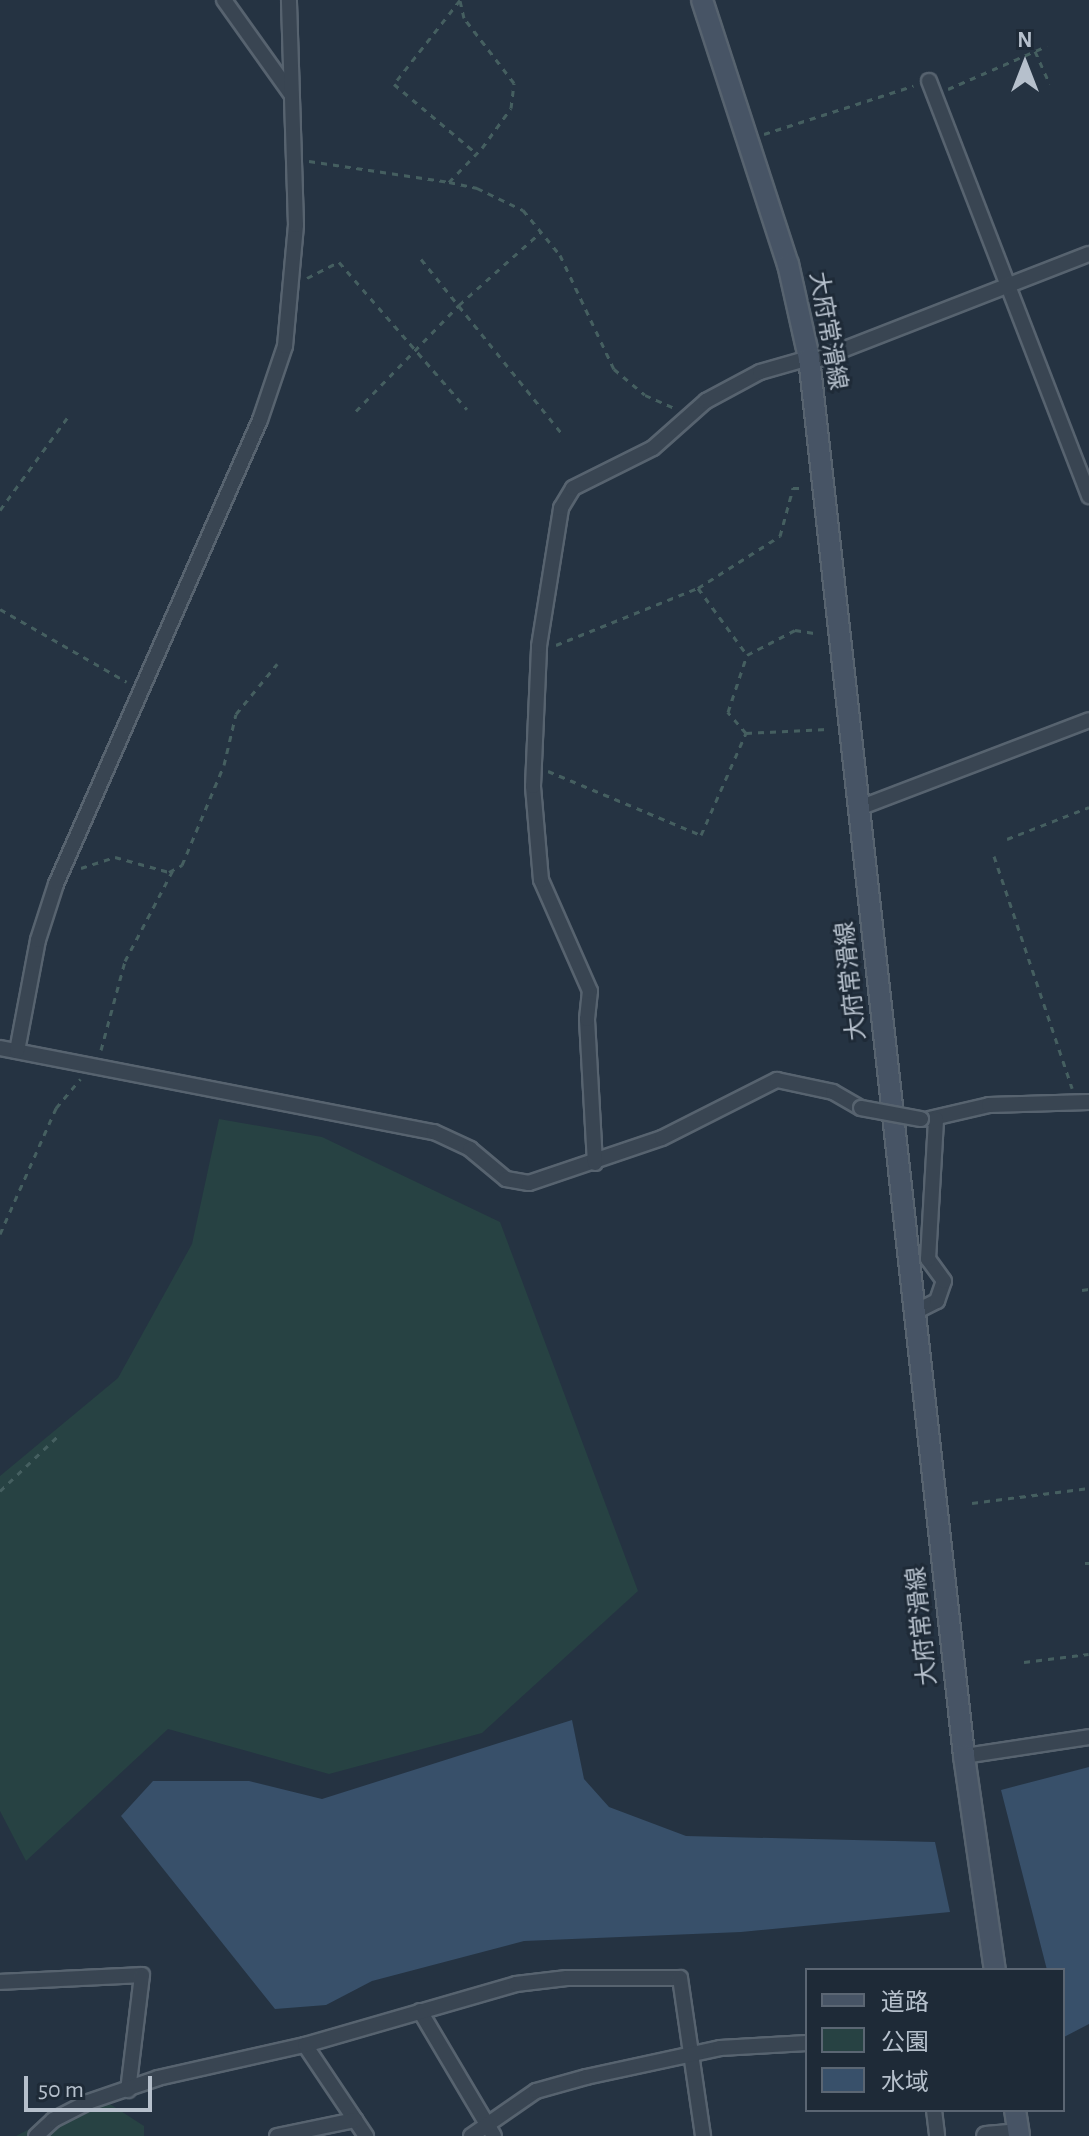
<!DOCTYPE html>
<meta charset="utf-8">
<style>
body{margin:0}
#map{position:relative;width:1089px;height:2136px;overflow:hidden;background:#253342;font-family:"Alegreya Sans","Noto Sans JP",sans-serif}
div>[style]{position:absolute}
.green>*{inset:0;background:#274243}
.water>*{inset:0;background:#38506a}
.path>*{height:3px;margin-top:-1.5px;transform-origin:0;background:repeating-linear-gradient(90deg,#455f60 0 6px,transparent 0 12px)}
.roads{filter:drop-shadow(2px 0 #57636f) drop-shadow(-2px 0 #57636f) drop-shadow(0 2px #57636f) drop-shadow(0 -2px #57636f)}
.minor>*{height:14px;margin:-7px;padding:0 7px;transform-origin:7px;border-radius:7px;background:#394552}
.tertiary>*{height:18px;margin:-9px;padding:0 9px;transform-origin:9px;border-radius:9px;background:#394552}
.secondary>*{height:20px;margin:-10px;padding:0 10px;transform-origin:10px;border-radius:10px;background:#475465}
.bridges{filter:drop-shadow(2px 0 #57636f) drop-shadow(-2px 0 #57636f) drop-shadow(0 2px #57636f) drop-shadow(0 -2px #57636f)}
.minor-bridge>*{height:14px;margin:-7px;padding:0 7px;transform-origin:7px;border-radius:7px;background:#394552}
span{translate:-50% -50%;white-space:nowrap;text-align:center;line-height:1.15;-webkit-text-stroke:6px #1e2a37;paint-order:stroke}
.street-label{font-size:24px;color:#b6c0cc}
.legend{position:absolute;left:805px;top:1968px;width:260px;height:144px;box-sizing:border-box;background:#1e2a37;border:2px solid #5b6673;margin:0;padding:10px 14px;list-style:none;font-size:24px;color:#b6c0cc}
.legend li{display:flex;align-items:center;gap:16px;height:40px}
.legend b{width:40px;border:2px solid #5b6673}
.north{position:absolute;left:985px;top:24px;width:80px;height:80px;-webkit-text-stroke:6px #1e2a37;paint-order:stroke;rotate:0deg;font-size:22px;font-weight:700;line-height:32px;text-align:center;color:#b6c0cc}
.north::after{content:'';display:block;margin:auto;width:28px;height:36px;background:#b6c0cc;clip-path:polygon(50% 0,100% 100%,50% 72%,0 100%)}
.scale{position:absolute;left:24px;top:2076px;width:128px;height:36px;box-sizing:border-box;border:4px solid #b6c0cc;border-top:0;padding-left:10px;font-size:24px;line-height:28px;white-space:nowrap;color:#b6c0cc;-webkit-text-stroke:6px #1e2a37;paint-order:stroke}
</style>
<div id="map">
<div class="green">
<div style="clip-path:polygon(219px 1119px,322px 1137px,500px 1222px,638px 1591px,482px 1733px,329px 1774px,168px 1729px,26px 1861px,0 1811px,0 1476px,118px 1378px,192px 1244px)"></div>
<div style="clip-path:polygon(96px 2095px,144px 2126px,144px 2136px,16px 2136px)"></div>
</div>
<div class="water">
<div style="clip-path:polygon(572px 1720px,584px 1779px,609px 1807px,686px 1836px,935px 1842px,950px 1912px,741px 1932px,524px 1941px,372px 1981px,326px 2005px,275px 2009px,121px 1816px,153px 1781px,249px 1781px,322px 1799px)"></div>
<div style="clip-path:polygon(1089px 1767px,1089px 2024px,1064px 2037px,1063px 1970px,1047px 1970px,1001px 1790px)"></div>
</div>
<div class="path">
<div style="left:460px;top:0;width:107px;rotate:128.2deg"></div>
<div style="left:394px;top:84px;width:107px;rotate:40.1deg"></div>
<div style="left:1035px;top:51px;width:36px;rotate:66deg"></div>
<div style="left:948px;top:89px;width:108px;rotate:-23.5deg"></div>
<div style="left:764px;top:134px;width:157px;rotate:-17.9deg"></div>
<div style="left:309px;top:161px;width:142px;rotate:8.5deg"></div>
<div style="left:449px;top:182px;width:47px;rotate:-45.9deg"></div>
<div style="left:482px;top:148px;width:49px;rotate:-54.1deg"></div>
<div style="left:511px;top:108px;width:25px;rotate:-83deg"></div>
<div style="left:514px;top:83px;width:82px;rotate:-127.6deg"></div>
<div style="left:464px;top:18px;width:18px;rotate:-103deg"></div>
<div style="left:449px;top:182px;width:29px;rotate:12deg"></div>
<div style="left:477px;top:188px;width:51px;rotate:25.6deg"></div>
<div style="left:523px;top:210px;width:58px;rotate:50.6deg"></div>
<div style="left:560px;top:255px;width:126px;rotate:64.7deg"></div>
<div style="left:614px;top:369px;width:40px;rotate:40deg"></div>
<div style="left:645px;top:395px;width:35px;rotate:24deg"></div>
<div style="left:421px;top:259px;width:226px;rotate:51.1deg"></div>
<div style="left:307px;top:278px;width:36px;rotate:-27deg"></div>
<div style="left:339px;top:262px;width:195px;rotate:49deg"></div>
<div style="left:356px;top:411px;width:148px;rotate:-45.8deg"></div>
<div style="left:459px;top:305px;width:111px;rotate:-41.7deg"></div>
<div style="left:0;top:510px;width:114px;rotate:-53.9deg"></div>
<div style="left:698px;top:588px;width:97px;rotate:-32.4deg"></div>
<div style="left:780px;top:536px;width:50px;rotate:-74.8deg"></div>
<div style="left:793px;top:488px;width:11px"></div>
<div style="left:0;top:609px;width:146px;rotate:29.9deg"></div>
<div style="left:556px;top:645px;width:153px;rotate:-21.9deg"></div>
<div style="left:698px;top:588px;width:83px;rotate:53.8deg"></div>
<div style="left:746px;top:733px;width:28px;rotate:-131deg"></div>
<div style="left:728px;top:712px;width:60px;rotate:-71.6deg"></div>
<div style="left:747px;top:655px;width:54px;rotate:-27.5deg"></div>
<div style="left:795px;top:630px;width:24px;rotate:9deg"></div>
<div style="left:548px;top:771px;width:166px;rotate:22.7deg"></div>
<div style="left:701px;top:835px;width:111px;rotate:-66.2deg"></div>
<div style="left:746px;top:733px;width:81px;rotate:-2.8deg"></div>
<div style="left:1007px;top:839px;width:88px;rotate:-21.3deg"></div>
<div style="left:994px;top:856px;width:245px;rotate:71.4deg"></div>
<div style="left:81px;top:868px;width:36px;rotate:-18deg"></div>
<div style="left:115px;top:857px;width:56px;rotate:15.5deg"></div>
<div style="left:169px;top:872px;width:15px;rotate:-28deg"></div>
<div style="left:182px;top:865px;width:108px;rotate:-67.2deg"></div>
<div style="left:224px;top:765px;width:52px;rotate:-76.8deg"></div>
<div style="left:236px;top:714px;width:65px;rotate:-50.6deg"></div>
<div style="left:101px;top:1050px;width:92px;rotate:-74.9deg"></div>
<div style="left:125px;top:961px;width:103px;rotate:-62.2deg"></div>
<div style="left:0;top:1234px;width:138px;rotate:-66deg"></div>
<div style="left:56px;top:1108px;width:38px;rotate:-50deg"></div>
<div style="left:1082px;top:1290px;width:7px;rotate:-8deg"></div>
<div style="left:0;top:1491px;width:79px;rotate:-43.5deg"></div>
<div style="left:972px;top:1503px;width:118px;rotate:-7.3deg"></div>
<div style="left:1085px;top:1563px;width:4px"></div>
<div style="left:1024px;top:1662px;width:65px;rotate:-7deg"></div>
</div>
<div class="roads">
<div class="minor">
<div style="left:224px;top:0;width:115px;rotate:54.5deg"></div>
<div style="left:929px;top:81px;width:445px;rotate:68.9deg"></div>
<div style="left:809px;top:363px;width:300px;rotate:-21.3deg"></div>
<div style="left:859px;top:808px;width:246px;rotate:-20.9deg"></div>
<div style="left:0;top:1048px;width:442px;rotate:11deg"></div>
<div style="left:434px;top:1132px;width:40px;rotate:25deg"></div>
<div style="left:470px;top:1149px;width:47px;rotate:39.8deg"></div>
<div style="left:506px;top:1179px;width:23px;rotate:10deg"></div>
<div style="left:529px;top:1183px;width:140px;rotate:-18.7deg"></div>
<div style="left:662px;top:1138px;width:129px;rotate:-26.8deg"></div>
<div style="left:777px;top:1080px;width:57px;rotate:12.1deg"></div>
<div style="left:833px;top:1092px;width:32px;rotate:30deg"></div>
<div style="left:17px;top:1051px;width:113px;rotate:-79.3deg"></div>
<div style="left:38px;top:940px;width:59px;rotate:-72.2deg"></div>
<div style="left:56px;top:884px;width:507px;rotate:-66.27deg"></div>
<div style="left:260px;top:420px;width:78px;rotate:-71.3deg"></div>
<div style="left:285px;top:346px;width:121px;rotate:-84.8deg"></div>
<div style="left:296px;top:225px;width:225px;rotate:-91.8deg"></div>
<div style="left:929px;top:1119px;width:62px;rotate:-13.1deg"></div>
<div style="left:989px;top:1105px;width:100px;rotate:-1.7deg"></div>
<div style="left:595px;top:1163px;width:144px;rotate:-93.2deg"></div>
<div style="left:587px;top:1019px;width:28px;rotate:-84deg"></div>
<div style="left:590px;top:991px;width:121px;rotate:-113.8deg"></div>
<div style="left:541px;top:880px;width:94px;rotate:-94.9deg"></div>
<div style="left:533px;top:786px;width:140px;rotate:-87.5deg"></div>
<div style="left:539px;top:646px;width:140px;rotate:-80.9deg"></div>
<div style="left:561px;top:508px;width:23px;rotate:-59deg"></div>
<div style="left:573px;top:488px;width:89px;rotate:-26.6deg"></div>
<div style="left:653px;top:448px;width:71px;rotate:-41.6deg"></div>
<div style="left:706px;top:401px;width:61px;rotate:-28.2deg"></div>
<div style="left:760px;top:372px;width:51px;rotate:-15.9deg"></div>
<div style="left:915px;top:1312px;width:25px;rotate:-27deg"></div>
<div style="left:937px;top:1301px;width:21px;rotate:-71deg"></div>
<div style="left:944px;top:1281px;width:27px;rotate:-126deg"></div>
<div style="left:928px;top:1259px;width:140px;rotate:-86.7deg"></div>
<div style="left:964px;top:1756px;width:126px;rotate:-8.6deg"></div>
<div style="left:0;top:1982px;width:142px;rotate:-2.8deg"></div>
<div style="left:142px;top:1975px;width:116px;rotate:96.9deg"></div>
<div style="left:420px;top:2011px;width:145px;rotate:59.4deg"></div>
<div style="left:305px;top:2045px;width:110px;rotate:56.2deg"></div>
<div style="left:934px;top:2110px;width:26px;rotate:83deg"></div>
<div style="left:36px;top:2136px;width:23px;rotate:-43deg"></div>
<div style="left:53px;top:2120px;width:39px;rotate:-27deg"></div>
<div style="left:88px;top:2102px;width:74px;rotate:-18.9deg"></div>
<div style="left:158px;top:2078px;width:151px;rotate:-12.7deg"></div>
<div style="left:305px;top:2045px;width:220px;rotate:-16.1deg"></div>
<div style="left:516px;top:1984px;width:51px;rotate:-6.7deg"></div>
<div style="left:567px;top:1978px;width:113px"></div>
<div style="left:680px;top:1978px;width:160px;rotate:81.7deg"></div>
<div style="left:277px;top:2136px;width:80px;rotate:-11.6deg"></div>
<div style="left:471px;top:2136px;width:79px;rotate:-34.7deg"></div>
<div style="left:536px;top:2091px;width:52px;rotate:-15.6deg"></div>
<div style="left:586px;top:2077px;width:137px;rotate:-12.2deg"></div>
<div style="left:720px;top:2048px;width:87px;rotate:-3.3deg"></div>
</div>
<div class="tertiary">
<div style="left:986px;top:2136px;width:32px;rotate:-5deg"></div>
</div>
<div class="secondary">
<div style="left:702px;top:0;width:278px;rotate:72deg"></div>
<div style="left:788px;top:264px;width:96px;rotate:77.4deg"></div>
<div style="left:809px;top:358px;width:1407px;rotate:83.67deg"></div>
<div style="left:964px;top:1756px;width:216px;rotate:81.8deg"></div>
<div style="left:1015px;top:2110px;width:26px;rotate:81deg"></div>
</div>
</div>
<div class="bridges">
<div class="minor-bridge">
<div style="left:861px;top:1108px;width:61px;rotate:10.4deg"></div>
</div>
</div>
<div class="street-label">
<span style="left:827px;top:331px;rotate:80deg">大府常滑線</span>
<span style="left:852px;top:981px;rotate:-96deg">大府常滑線</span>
<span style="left:923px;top:1626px;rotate:-96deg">大府常滑線</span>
</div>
<ul class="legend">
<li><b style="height:10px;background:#475465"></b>道路</li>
<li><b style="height:22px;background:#274243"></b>公園</li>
<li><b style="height:22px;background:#38506a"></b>水域</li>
</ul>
<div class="north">N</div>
<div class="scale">50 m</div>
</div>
